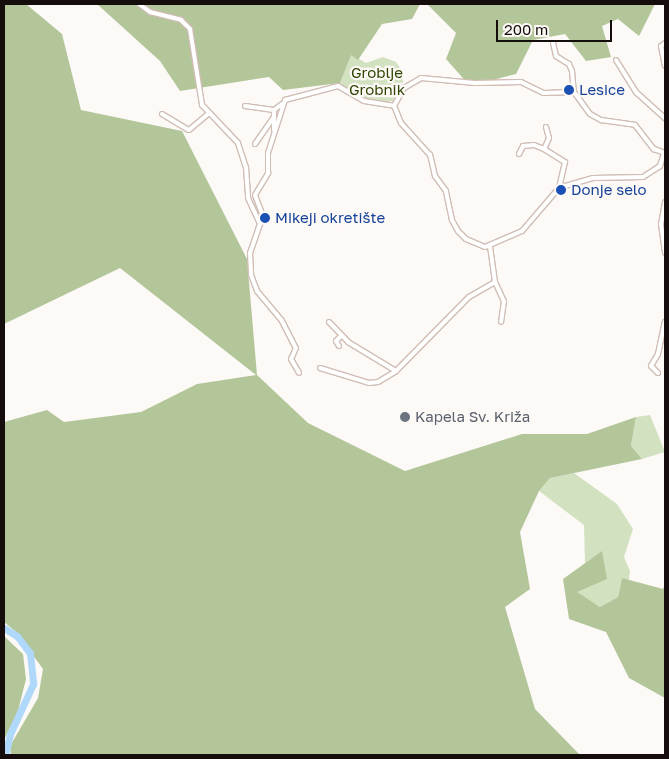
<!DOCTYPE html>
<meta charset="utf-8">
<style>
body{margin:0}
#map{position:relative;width:669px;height:759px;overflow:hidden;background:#fdf9f7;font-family:"Golos Text",sans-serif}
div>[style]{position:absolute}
.green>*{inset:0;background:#d2e1c0}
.forest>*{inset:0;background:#b2c69a}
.river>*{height:7px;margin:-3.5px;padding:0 3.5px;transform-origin:3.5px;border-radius:3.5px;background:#afd8fa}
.roads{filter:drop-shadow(1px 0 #d0bdb6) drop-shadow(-1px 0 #d0bdb6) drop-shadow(0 1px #d0bdb6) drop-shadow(0 -1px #d0bdb6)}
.minor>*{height:4px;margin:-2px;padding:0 2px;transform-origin:2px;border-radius:2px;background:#fff}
.dots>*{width:14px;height:14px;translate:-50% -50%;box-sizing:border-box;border:2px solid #fdf9f7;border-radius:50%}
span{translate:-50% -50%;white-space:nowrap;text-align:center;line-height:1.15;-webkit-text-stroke:4.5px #fdf9f7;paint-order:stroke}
.park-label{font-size:15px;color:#2e4500}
.transit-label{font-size:15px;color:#164399}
.left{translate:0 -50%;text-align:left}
.worship-label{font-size:15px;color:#5b616d}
.frame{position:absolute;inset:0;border:5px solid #140d0b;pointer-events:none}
.scale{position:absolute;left:496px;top:20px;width:116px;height:22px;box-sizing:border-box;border:2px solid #140d0b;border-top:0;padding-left:6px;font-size:15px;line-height:18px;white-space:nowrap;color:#140d0b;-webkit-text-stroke:4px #fdf9f7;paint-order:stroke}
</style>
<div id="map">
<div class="green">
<div style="clip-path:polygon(351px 54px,366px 63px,383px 57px,396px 62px,401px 69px,403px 82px,393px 101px,373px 103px,357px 97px,340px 83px)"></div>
<div style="clip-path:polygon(650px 415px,665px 452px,642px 459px,631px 446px,636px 417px)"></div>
<div style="clip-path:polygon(574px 473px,617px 504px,633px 529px,624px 557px,630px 571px,629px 580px,622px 578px,618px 597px,600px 607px,576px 592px,602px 552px,585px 563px,584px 525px,539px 491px,550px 478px)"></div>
</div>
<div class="forest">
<div style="clip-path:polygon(4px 4px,26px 4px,62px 34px,81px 110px,182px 131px,247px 259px,257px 375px,308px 423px,405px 471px,522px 434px,587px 434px,636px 417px,631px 446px,642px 459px,550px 478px,539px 491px,520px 532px,530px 589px,505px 607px,535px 709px,580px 755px,11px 755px,10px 746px,38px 698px,43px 669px,16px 632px,4px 622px,4px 422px,47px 410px,64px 422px,141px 412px,197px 384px,256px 375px,120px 268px,4px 324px)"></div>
<div style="clip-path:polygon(97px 4px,420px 4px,412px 19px,382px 24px,358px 60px,351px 55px,340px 83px,283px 90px,269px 77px,180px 91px,160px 61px)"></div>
<div style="clip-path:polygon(427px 4px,655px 4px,639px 36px,618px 19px,602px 26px,611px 57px,586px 61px,565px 34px,533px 40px,516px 74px,470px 86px,446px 59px,456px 33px)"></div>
<div style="clip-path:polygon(602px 551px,607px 579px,577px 592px,600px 607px,618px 597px,622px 578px,663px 589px,665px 585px,665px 698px,629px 678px,606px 632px,569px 619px,563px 579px)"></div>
<div style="clip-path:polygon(4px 636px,23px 654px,26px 679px,18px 711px,4px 740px)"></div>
</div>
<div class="river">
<div style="left:4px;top:628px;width:15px;rotate:32deg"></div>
<div style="left:17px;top:636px;width:21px;rotate:53deg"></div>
<div style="left:30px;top:653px;width:31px;rotate:84deg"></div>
<div style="left:33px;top:684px;width:55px;rotate:114.7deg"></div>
<div style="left:10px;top:734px;width:22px;rotate:103deg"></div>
</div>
<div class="roads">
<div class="minor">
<div style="left:139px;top:4px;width:14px;rotate:36deg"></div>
<div style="left:150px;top:12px;width:32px;rotate:14deg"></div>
<div style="left:181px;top:20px;width:13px;rotate:45deg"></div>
<div style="left:190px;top:29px;width:77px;rotate:81deg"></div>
<div style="left:202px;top:105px;width:52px;rotate:46.5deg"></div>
<div style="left:238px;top:143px;width:25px;rotate:72deg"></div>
<div style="left:246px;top:167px;width:31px;rotate:86deg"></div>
<div style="left:248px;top:198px;width:29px;rotate:65deg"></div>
<div style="left:260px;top:224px;width:31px;rotate:109deg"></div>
<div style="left:250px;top:253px;width:22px;rotate:87deg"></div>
<div style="left:251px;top:275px;width:17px;rotate:69deg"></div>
<div style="left:257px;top:291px;width:39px;rotate:50deg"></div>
<div style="left:282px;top:321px;width:30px;rotate:63deg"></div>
<div style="left:296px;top:348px;width:12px;rotate:114deg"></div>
<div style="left:291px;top:359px;width:16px;rotate:60deg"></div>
<div style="left:553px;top:43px;width:13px;rotate:77deg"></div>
<div style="left:556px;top:56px;width:15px;rotate:32deg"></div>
<div style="left:569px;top:64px;width:8px;rotate:67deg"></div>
<div style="left:572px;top:71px;width:21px;rotate:85deg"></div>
<div style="left:665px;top:43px;width:5px;rotate:143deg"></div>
<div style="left:661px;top:46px;width:20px;rotate:79deg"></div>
<div style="left:616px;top:60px;width:39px;rotate:58deg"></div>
<div style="left:637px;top:93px;width:38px;rotate:42deg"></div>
<div style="left:245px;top:106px;width:29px;rotate:8deg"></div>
<div style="left:162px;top:114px;width:31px;rotate:31deg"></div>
<div style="left:189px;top:130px;width:26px;rotate:-40deg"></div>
<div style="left:546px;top:127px;width:11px;rotate:75deg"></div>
<div style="left:549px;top:138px;width:12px;rotate:114deg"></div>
<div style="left:544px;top:149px;width:25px;rotate:32deg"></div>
<div style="left:565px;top:162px;width:27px;rotate:103deg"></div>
<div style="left:274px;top:130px;width:20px;rotate:-90deg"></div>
<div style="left:274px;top:110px;width:10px;rotate:-37deg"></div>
<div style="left:255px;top:144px;width:33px;rotate:-55deg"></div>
<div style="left:664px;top:153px;width:14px;rotate:107deg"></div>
<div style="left:660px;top:166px;width:20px;rotate:147deg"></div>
<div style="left:643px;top:177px;width:50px;rotate:178.9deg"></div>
<div style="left:593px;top:178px;width:35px;rotate:164deg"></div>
<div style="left:559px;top:188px;width:57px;rotate:130.7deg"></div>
<div style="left:522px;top:231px;width:40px;rotate:156.6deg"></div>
<div style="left:485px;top:247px;width:21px;rotate:-157deg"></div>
<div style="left:466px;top:239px;width:11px;rotate:-135deg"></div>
<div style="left:458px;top:231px;width:13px;rotate:-119deg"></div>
<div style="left:452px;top:220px;width:30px;rotate:-102deg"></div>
<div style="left:446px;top:191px;width:19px;rotate:-126deg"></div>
<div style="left:435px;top:176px;width:22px;rotate:-103deg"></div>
<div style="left:430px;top:155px;width:43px;rotate:-132.2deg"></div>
<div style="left:401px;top:123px;width:18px;rotate:-112deg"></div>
<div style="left:394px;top:106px;width:21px;rotate:-61deg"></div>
<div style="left:404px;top:88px;width:20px;rotate:-30deg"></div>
<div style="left:421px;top:78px;width:54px;rotate:5.3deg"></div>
<div style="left:475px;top:83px;width:46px;rotate:-1.2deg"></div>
<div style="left:521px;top:82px;width:25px;rotate:26deg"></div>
<div style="left:544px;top:93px;width:30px;rotate:-2deg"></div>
<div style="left:574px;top:92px;width:27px;rotate:54deg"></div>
<div style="left:590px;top:114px;width:13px;rotate:29deg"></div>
<div style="left:601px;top:120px;width:34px;rotate:8deg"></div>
<div style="left:635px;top:125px;width:31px;rotate:52deg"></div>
<div style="left:654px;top:149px;width:12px;rotate:20deg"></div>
<div style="left:519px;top:154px;width:9px;rotate:-63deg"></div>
<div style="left:523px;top:146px;width:11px;rotate:-5deg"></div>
<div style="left:534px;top:145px;width:11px;rotate:22deg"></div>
<div style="left:665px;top:202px;width:22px;rotate:100deg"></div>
<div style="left:661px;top:224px;width:29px;rotate:82deg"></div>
<div style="left:260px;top:224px;width:9px;rotate:-69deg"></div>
<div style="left:263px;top:216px;width:22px;rotate:-111deg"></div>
<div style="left:255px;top:195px;width:26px;rotate:-59deg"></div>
<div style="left:268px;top:173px;width:20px;rotate:-90deg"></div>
<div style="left:268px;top:153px;width:56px;rotate:-72.2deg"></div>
<div style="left:285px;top:100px;width:55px;rotate:-14.8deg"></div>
<div style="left:338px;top:86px;width:30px;rotate:30deg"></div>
<div style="left:364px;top:101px;width:30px;rotate:9deg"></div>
<div style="left:495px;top:282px;width:21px;rotate:65deg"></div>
<div style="left:504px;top:301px;width:21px;rotate:98deg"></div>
<div style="left:329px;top:322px;width:28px;rotate:46deg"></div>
<div style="left:348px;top:342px;width:56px;rotate:31.1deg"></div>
<div style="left:339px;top:346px;width:6px;rotate:-121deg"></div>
<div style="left:336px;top:341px;width:7px;rotate:-45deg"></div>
<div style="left:320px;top:368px;width:51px;rotate:17deg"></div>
<div style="left:369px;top:383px;width:9px;rotate:-6deg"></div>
<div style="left:378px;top:382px;width:21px;rotate:-31deg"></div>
<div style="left:396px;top:371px;width:104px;rotate:-45.4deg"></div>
<div style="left:469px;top:297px;width:30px;rotate:-30deg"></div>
<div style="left:495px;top:282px;width:35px;rotate:-98deg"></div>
<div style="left:658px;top:373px;width:10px;rotate:-135deg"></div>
<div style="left:651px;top:366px;width:14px;rotate:-60deg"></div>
<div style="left:658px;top:354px;width:33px;rotate:-78deg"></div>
</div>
</div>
<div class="dots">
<div style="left:569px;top:90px;background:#1a4fb4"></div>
<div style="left:561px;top:190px;background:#1a4fb4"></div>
<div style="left:265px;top:218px;background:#1a4fb4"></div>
<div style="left:405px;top:417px;background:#6b7280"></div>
</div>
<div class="park-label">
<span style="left:377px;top:81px">Groblje<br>Grobnik</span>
</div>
<div class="transit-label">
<span class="left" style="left:579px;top:90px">Lesice</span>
<span class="left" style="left:571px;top:190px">Donje selo</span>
<span class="left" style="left:275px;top:218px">Mikeji okretište</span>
</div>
<div class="worship-label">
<span class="left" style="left:415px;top:417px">Kapela Sv. Križa</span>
</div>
<div class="frame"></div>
<div class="scale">200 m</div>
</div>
